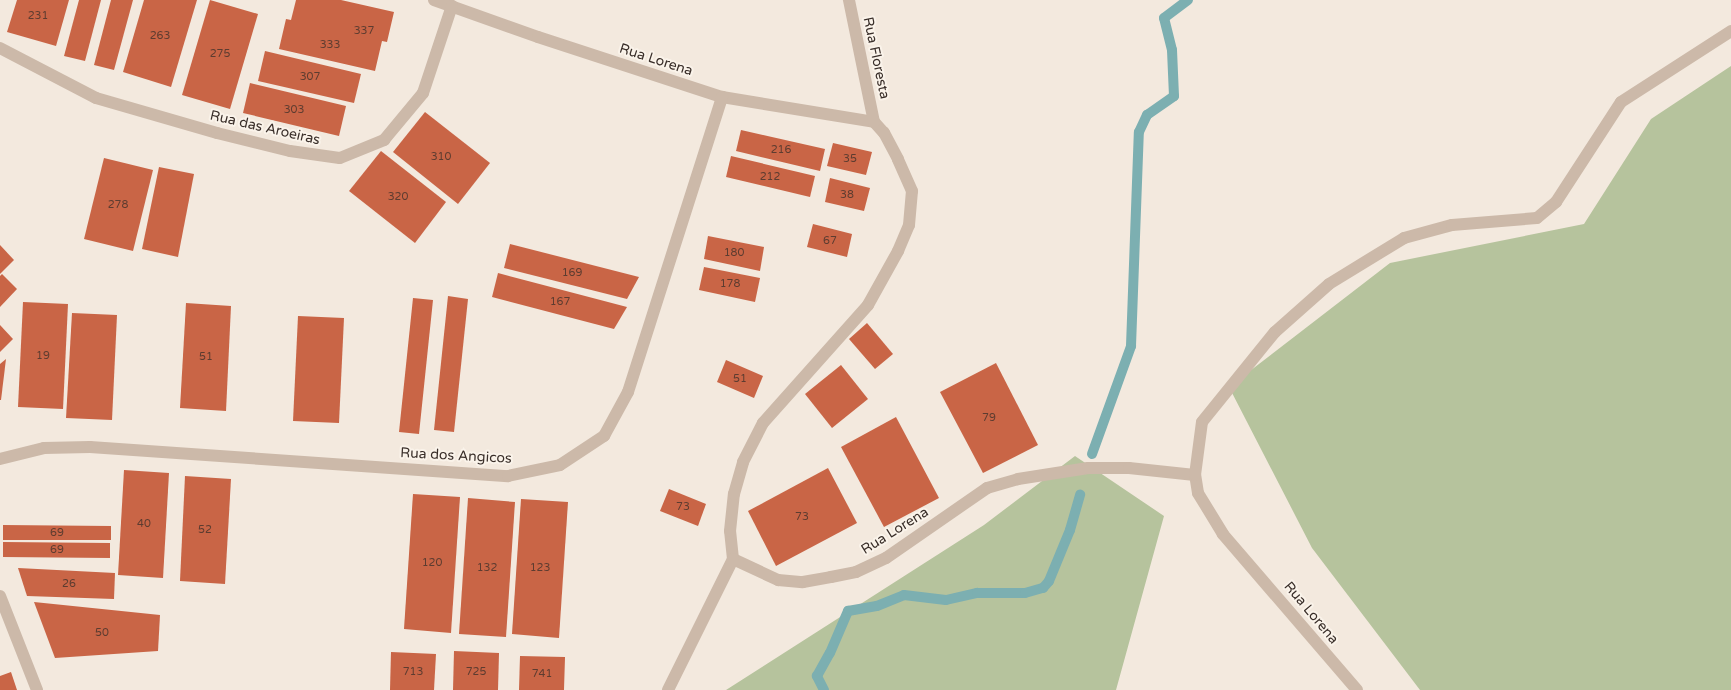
<!DOCTYPE html>
<style>
body{margin:0}
#map{position:relative;width:1731px;height:690px;overflow:hidden;background:#f3e9de;font-family:"Varela Round",sans-serif}
div>[style]{position:absolute}
.green>*{inset:0;background:#b6c39d}
.stream>*{height:10px;margin:-5px;padding:0 5px;transform-origin:5px;border-radius:5px;background:#7cafb1}
.building>*{inset:0;background:#c96546}
.minor>*{height:12px;margin:-6px;padding:0 6px;transform-origin:6px;border-radius:6px;background:#ccb9a9}
span{translate:-50% -50%;white-space:nowrap;text-align:center;line-height:1.15;-webkit-text-stroke:4px #faf3ea;paint-order:stroke}
.number-label{font-size:11px;color:#5d3c30}
.number-label span{-webkit-text-stroke-width:0}
.street-label{font-size:14px;color:#392e29}
</style>
<div id="map">
<div class="green">
<div style="clip-path:polygon(1731px 66px,1731px 690px,1420px 690px,1312px 548px,1229px 387px,1390px 263px,1584px 224px,1651px 119px)"></div>
<div style="clip-path:polygon(1075px 456px,1164px 516px,1116px 690px,726px 690px,984px 525px)"></div>
</div>
<div class="stream">
<div style="left:1092px;top:454px;width:115px;rotate:-70.1deg"></div>
<div style="left:1131px;top:346px;width:214px;rotate:-87.9deg"></div>
<div style="left:1139px;top:132px;width:19px;rotate:-65deg"></div>
<div style="left:1147px;top:115px;width:33px;rotate:-35deg"></div>
<div style="left:1174px;top:96px;width:46px;rotate:-92.5deg"></div>
<div style="left:1172px;top:50px;width:33px;rotate:-104deg"></div>
<div style="left:1164px;top:18px;width:30px;rotate:-37deg"></div>
<div style="left:824px;top:690px;width:16px;rotate:-117deg"></div>
<div style="left:817px;top:676px;width:26px;rotate:-61deg"></div>
<div style="left:830px;top:653px;width:46px;rotate:-66.8deg"></div>
<div style="left:848px;top:611px;width:29px;rotate:-10deg"></div>
<div style="left:877px;top:606px;width:29px;rotate:-22deg"></div>
<div style="left:904px;top:595px;width:42px;rotate:6.8deg"></div>
<div style="left:946px;top:600px;width:32px;rotate:-13deg"></div>
<div style="left:977px;top:593px;width:48px"></div>
<div style="left:1025px;top:593px;width:19px;rotate:-16deg"></div>
<div style="left:1043px;top:588px;width:9px;rotate:-49deg"></div>
<div style="left:1049px;top:581px;width:55px;rotate:-67.6deg"></div>
<div style="left:1070px;top:530px;width:37px;rotate:-74deg"></div>
</div>
<div class="building">
<div style="clip-path:polygon(17px 0,69px 0,56px 46px,7px 32px)"></div>
<div style="clip-path:polygon(79px 0,101px 0,85px 61px,64px 56px)"></div>
<div style="clip-path:polygon(111px 0,133px 0,114px 70px,94px 65px)"></div>
<div style="clip-path:polygon(144px 0,197px 0,171px 87px,123px 72px)"></div>
<div style="clip-path:polygon(210px 0,258px 14px,230px 109px,182px 95px)"></div>
<div style="clip-path:polygon(296px 0,341px 0,394px 12px,387px 42px,382px 41px,375px 71px,279px 49px,286px 19px,291px 20px)"></div>
<div style="clip-path:polygon(265px 51px,361px 74px,354px 103px,258px 81px)"></div>
<div style="clip-path:polygon(250px 83px,346px 106px,339px 136px,243px 113px)"></div>
<div style="clip-path:polygon(425px 112px,490px 163px,458px 204px,393px 152px)"></div>
<div style="clip-path:polygon(741px 130px,825px 149px,820px 171px,736px 151px)"></div>
<div style="clip-path:polygon(833px 143px,872px 152px,866px 175px,827px 166px)"></div>
<div style="clip-path:polygon(381px 151px,446px 202px,415px 243px,349px 191px)"></div>
<div style="clip-path:polygon(731px 156px,815px 176px,810px 197px,726px 177px)"></div>
<div style="clip-path:polygon(104px 158px,153px 170px,133px 251px,84px 239px)"></div>
<div style="clip-path:polygon(159px 167px,194px 174px,178px 257px,142px 249px)"></div>
<div style="clip-path:polygon(830px 178px,870px 188px,864px 211px,825px 202px)"></div>
<div style="clip-path:polygon(813px 224px,852px 234px,847px 257px,807px 247px)"></div>
<div style="clip-path:polygon(708px 236px,764px 247px,760px 271px,704px 259px)"></div>
<div style="clip-path:polygon(510px 244px,639px 277px,627px 299px,504px 268px)"></div>
<div style="clip-path:polygon(0 245px,14px 260px,0 274px)"></div>
<div style="clip-path:polygon(704px 267px,760px 278px,755px 302px,699px 290px)"></div>
<div style="clip-path:polygon(498px 273px,627px 307px,614px 329px,492px 297px)"></div>
<div style="clip-path:polygon(2px 274px,17px 289px,0 307px,0 276px)"></div>
<div style="clip-path:polygon(448px 296px,468px 299px,454px 432px,434px 430px)"></div>
<div style="clip-path:polygon(413px 298px,433px 300px,419px 434px,399px 432px)"></div>
<div style="clip-path:polygon(23px 302px,68px 304px,63px 409px,18px 407px)"></div>
<div style="clip-path:polygon(186px 303px,231px 306px,226px 411px,180px 408px)"></div>
<div style="clip-path:polygon(72px 313px,117px 315px,112px 420px,66px 418px)"></div>
<div style="clip-path:polygon(298px 316px,344px 318px,339px 423px,293px 421px)"></div>
<div style="clip-path:polygon(867px 323px,893px 354px,875px 369px,849px 339px)"></div>
<div style="clip-path:polygon(0 325px,13px 339px,0 352px)"></div>
<div style="clip-path:polygon(6px 359px,1px 400px,0 400px,0 364px)"></div>
<div style="clip-path:polygon(726px 360px,763px 376px,754px 398px,717px 382px)"></div>
<div style="clip-path:polygon(996px 363px,1038px 445px,983px 473px,940px 392px)"></div>
<div style="clip-path:polygon(841px 365px,868px 399px,832px 428px,805px 394px)"></div>
<div style="clip-path:polygon(896px 417px,939px 498px,884px 527px,841px 447px)"></div>
<div style="clip-path:polygon(828px 468px,857px 523px,776px 566px,748px 511px)"></div>
<div style="clip-path:polygon(124px 470px,169px 473px,163px 578px,118px 575px)"></div>
<div style="clip-path:polygon(185px 476px,231px 479px,225px 584px,180px 581px)"></div>
<div style="clip-path:polygon(669px 489px,706px 504px,698px 526px,660px 511px)"></div>
<div style="clip-path:polygon(413px 494px,460px 497px,451px 633px,404px 629px)"></div>
<div style="clip-path:polygon(468px 498px,515px 502px,506px 637px,459px 634px)"></div>
<div style="clip-path:polygon(521px 499px,568px 502px,559px 638px,512px 634px)"></div>
<div style="clip-path:polygon(3px 525px,111px 526px,111px 540px,3px 540px)"></div>
<div style="clip-path:polygon(3px 542px,110px 543px,110px 558px,3px 557px)"></div>
<div style="clip-path:polygon(18px 568px,115px 573px,114px 599px,27px 596px)"></div>
<div style="clip-path:polygon(34px 602px,160px 615px,158px 651px,55px 658px)"></div>
<div style="clip-path:polygon(454px 651px,499px 653px,498px 690px,453px 690px)"></div>
<div style="clip-path:polygon(391px 652px,436px 654px,434px 690px,390px 690px)"></div>
<div style="clip-path:polygon(520px 656px,565px 657px,564px 690px,519px 690px)"></div>
<div style="clip-path:polygon(11px 672px,17px 690px,0 690px,0 676px)"></div>
</div>
<div class="minor">
<div style="left:434px;top:0;width:110px;rotate:19.6deg"></div>
<div style="left:538px;top:37px;width:194px;rotate:18.1deg"></div>
<div style="left:722px;top:97px;width:154px;rotate:9.3deg"></div>
<div style="left:0;top:48px;width:108px;rotate:27.5deg"></div>
<div style="left:96px;top:98px;width:126px;rotate:16.1deg"></div>
<div style="left:217px;top:133px;width:75px;rotate:13.9deg"></div>
<div style="left:290px;top:151px;width:50px;rotate:8deg"></div>
<div style="left:340px;top:158px;width:48px;rotate:-22.2deg"></div>
<div style="left:384px;top:140px;width:61px;rotate:-50.3deg"></div>
<div style="left:423px;top:93px;width:92px;rotate:-71.6deg"></div>
<div style="left:0;top:459px;width:45px;rotate:-14deg"></div>
<div style="left:44px;top:448px;width:46px;rotate:-1.2deg"></div>
<div style="left:90px;top:447px;width:419px;rotate:4deg"></div>
<div style="left:508px;top:476px;width:53px;rotate:-11.9deg"></div>
<div style="left:560px;top:465px;width:53px;rotate:-33.4deg"></div>
<div style="left:604px;top:436px;width:50px;rotate:-61.4deg"></div>
<div style="left:628px;top:392px;width:310px;rotate:-72.3deg"></div>
<div style="left:733px;top:559px;width:28px;rotate:-96deg"></div>
<div style="left:730px;top:531px;width:37px;rotate:-84deg"></div>
<div style="left:734px;top:494px;width:33px;rotate:-74deg"></div>
<div style="left:743px;top:462px;width:44px;rotate:-62.9deg"></div>
<div style="left:763px;top:423px;width:158px;rotate:-48.3deg"></div>
<div style="left:868px;top:305px;width:62px;rotate:-60.9deg"></div>
<div style="left:898px;top:251px;width:28px;rotate:-67deg"></div>
<div style="left:909px;top:225px;width:34px;rotate:-85deg"></div>
<div style="left:912px;top:191px;width:35px;rotate:-114deg"></div>
<div style="left:898px;top:159px;width:30px;rotate:-118deg"></div>
<div style="left:884px;top:133px;width:15px;rotate:-132deg"></div>
<div style="left:874px;top:122px;width:125px;rotate:-101.6deg"></div>
<div style="left:733px;top:559px;width:50px;rotate:25deg"></div>
<div style="left:778px;top:580px;width:25px;rotate:5deg"></div>
<div style="left:803px;top:582px;width:28px;rotate:-10deg"></div>
<div style="left:831px;top:577px;width:25px;rotate:-11deg"></div>
<div style="left:856px;top:572px;width:33px;rotate:-25deg"></div>
<div style="left:886px;top:558px;width:123px;rotate:-34.7deg"></div>
<div style="left:987px;top:488px;width:32px;rotate:-16deg"></div>
<div style="left:1018px;top:479px;width:71px;rotate:-8.9deg"></div>
<div style="left:1088px;top:468px;width:41px"></div>
<div style="left:1129px;top:468px;width:66px;rotate:6.1deg"></div>
<div style="left:0;top:596px;width:101px;rotate:68.5deg"></div>
<div style="left:668px;top:690px;width:146px;rotate:-63.6deg"></div>
<div style="left:1357px;top:690px;width:206px;rotate:-130.7deg"></div>
<div style="left:1223px;top:534px;width:48px;rotate:-121.4deg"></div>
<div style="left:1198px;top:493px;width:18px;rotate:-99deg"></div>
<div style="left:1195px;top:475px;width:53px;rotate:-82.5deg"></div>
<div style="left:1202px;top:422px;width:116px;rotate:-51deg"></div>
<div style="left:1275px;top:332px;width:72px;rotate:-41.6deg"></div>
<div style="left:1329px;top:284px;width:88px;rotate:-31.5deg"></div>
<div style="left:1404px;top:238px;width:50px;rotate:-15.2deg"></div>
<div style="left:1452px;top:225px;width:85px;rotate:-4.7deg"></div>
<div style="left:1537px;top:218px;width:25px;rotate:-40deg"></div>
<div style="left:1556px;top:202px;width:119px;rotate:-57deg"></div>
<div style="left:1621px;top:102px;width:131px;rotate:-32.8deg"></div>
</div>
<div class="number-label">
<span style="left:38px;top:16px">231</span>
<span style="left:364px;top:31px">337</span>
<span style="left:160px;top:36px">263</span>
<span style="left:330px;top:45px">333</span>
<span style="left:220px;top:54px">275</span>
<span style="left:310px;top:77px">307</span>
<span style="left:294px;top:110px">303</span>
<span style="left:781px;top:150px">216</span>
<span style="left:441px;top:157px">310</span>
<span style="left:850px;top:159px">35</span>
<span style="left:770px;top:177px">212</span>
<span style="left:847px;top:195px">38</span>
<span style="left:398px;top:197px">320</span>
<span style="left:118px;top:205px">278</span>
<span style="left:830px;top:241px">67</span>
<span style="left:734px;top:253px">180</span>
<span style="left:572px;top:273px">169</span>
<span style="left:730px;top:284px">178</span>
<span style="left:560px;top:302px">167</span>
<span style="left:43px;top:356px">19</span>
<span style="left:206px;top:357px">51</span>
<span style="left:740px;top:379px">51</span>
<span style="left:989px;top:418px">79</span>
<span style="left:683px;top:507px">73</span>
<span style="left:802px;top:517px">73</span>
<span style="left:144px;top:524px">40</span>
<span style="left:205px;top:530px">52</span>
<span style="left:57px;top:533px">69</span>
<span style="left:57px;top:550px">69</span>
<span style="left:432px;top:563px">120</span>
<span style="left:487px;top:568px">132</span>
<span style="left:540px;top:568px">123</span>
<span style="left:69px;top:584px">26</span>
<span style="left:102px;top:633px">50</span>
<span style="left:413px;top:672px">713</span>
<span style="left:476px;top:672px">725</span>
<span style="left:542px;top:674px">741</span>
</div>
<div class="street-label">
<span style="left:876px;top:58px;rotate:78deg">Rua Floresta</span>
<span style="left:656px;top:60px;rotate:18deg">Rua Lorena</span>
<span style="left:265px;top:128px;rotate:13deg">Rua das Aroeiras</span>
<span style="left:456px;top:456px;rotate:3deg">Rua dos Angicos</span>
<span style="left:895px;top:531px;rotate:-32deg">Rua Lorena</span>
<span style="left:1311px;top:613px;rotate:50deg">Rua Lorena</span>
</div>
</div>
